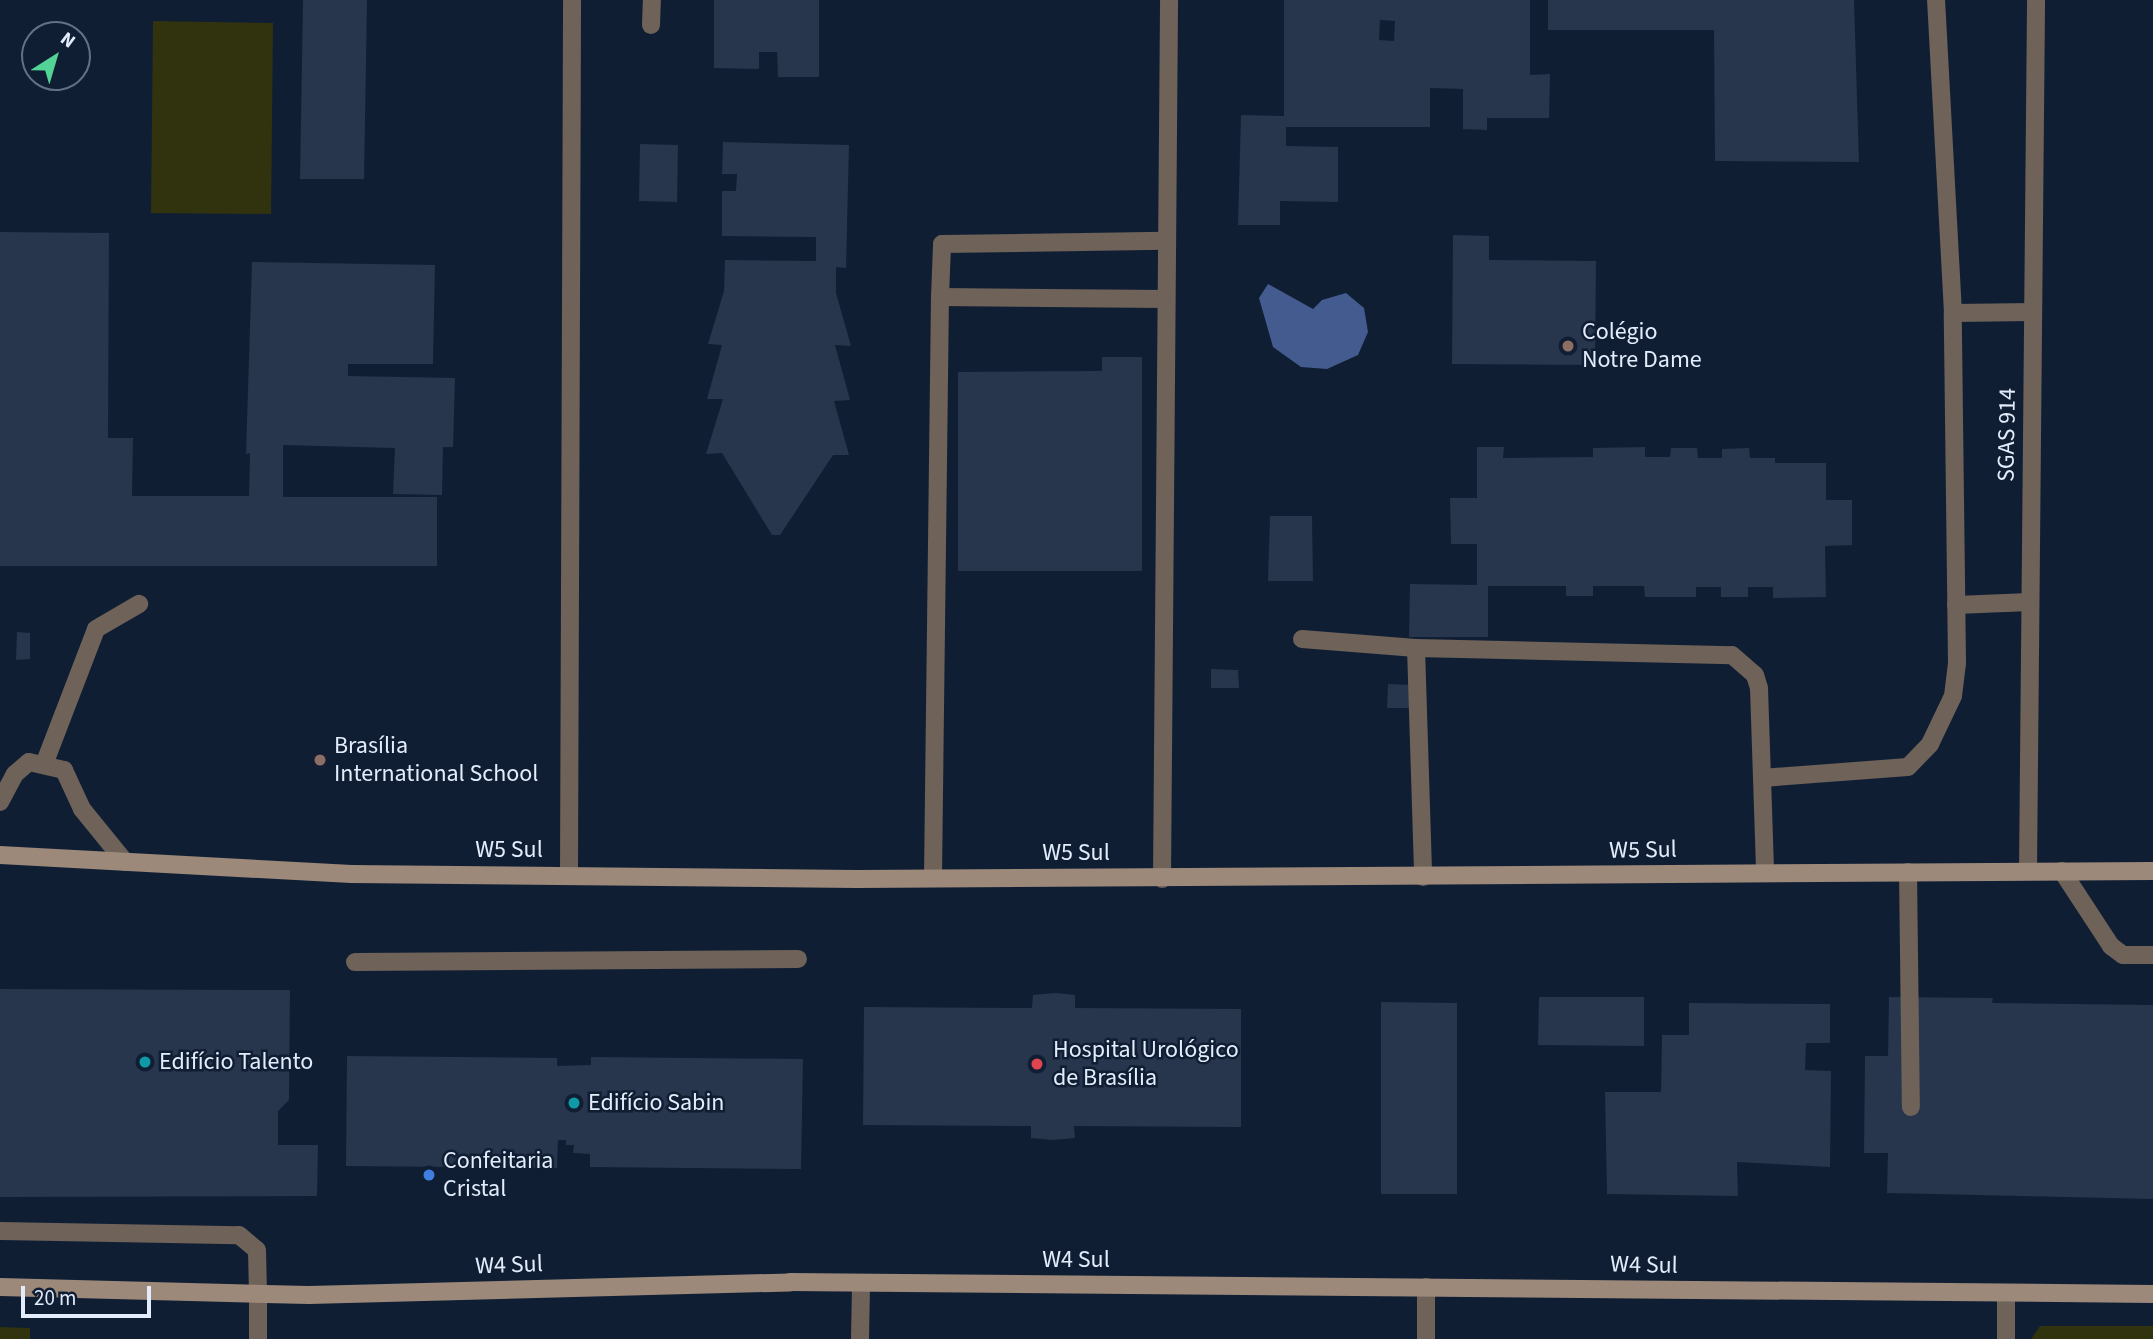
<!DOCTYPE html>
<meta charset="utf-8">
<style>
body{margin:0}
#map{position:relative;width:2153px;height:1339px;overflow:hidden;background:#101e34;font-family:"Source Sans 3",sans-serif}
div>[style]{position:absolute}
.green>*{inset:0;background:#30330e}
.water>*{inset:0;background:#435b8e}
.building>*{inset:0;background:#27354d}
.lane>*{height:18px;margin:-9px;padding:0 9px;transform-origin:9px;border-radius:9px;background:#6e6259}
.street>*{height:18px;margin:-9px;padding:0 9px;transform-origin:9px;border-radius:9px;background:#6e6259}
.secondary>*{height:18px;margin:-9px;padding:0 9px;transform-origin:9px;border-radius:9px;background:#9c897a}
.dots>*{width:19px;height:19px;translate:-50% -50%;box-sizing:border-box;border:4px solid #101e34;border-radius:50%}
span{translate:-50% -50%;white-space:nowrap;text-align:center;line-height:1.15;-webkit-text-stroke:5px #101e34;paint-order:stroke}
.poi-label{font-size:24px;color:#e2ecfb}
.left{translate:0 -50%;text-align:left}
.street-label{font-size:24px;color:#e2ecfb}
.north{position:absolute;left:21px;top:21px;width:70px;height:70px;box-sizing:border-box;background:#101e34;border:2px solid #647084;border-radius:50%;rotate:37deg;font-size:19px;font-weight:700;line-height:28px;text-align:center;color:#e2ecfb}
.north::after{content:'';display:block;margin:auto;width:24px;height:32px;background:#53d396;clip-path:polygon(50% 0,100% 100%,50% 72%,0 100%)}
.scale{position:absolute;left:21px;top:1286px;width:130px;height:32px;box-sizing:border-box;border:4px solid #e2ecfb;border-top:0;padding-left:9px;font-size:21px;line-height:24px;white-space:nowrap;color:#e2ecfb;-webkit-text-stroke:5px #101e34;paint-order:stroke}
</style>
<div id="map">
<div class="green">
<div style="clip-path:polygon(153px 21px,273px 23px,271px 214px,151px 213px)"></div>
<div style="clip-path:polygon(2040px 1326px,2153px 1326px,2153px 1339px,2031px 1339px)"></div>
<div style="clip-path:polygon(0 1327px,30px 1328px,30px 1339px,0 1339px)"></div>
</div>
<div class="water">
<div style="clip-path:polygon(1268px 284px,1313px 309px,1322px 300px,1346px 293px,1364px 308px,1368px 332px,1358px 355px,1327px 369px,1301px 367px,1273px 347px,1259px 298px)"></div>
</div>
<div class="building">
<div style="clip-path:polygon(303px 0,367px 0,364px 179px,300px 179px)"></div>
<div style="clip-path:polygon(714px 0,819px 0,819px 77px,778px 77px,777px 52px,759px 52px,759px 69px,714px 68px)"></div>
<div style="clip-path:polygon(evenodd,1284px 0,1530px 0,1530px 75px,1550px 74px,1549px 118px,1487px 118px,1487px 130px,1463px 129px,1463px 89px,1430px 88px,1430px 127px,1286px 127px,1286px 146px,1338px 147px,1338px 202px,1280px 201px,1280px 225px,1238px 225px,1241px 115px,1284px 116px,1284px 0,1380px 20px,1395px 21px,1394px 41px,1379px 40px,1380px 20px)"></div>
<div style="clip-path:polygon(1548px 0,1854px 0,1859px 162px,1715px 161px,1714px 30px,1548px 30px)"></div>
<div style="clip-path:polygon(723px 142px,849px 145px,846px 268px,836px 267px,836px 293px,851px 346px,835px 345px,850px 400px,834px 401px,849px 455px,833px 455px,780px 535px,772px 535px,722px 453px,706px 454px,723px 399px,707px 399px,722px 345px,708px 344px,724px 291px,725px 260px,816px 261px,816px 237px,722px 236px,722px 191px,736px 191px,737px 174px,722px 174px)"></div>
<div style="clip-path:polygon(640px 144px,678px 145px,677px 202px,639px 201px)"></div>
<div style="clip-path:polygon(0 232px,109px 233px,108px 438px,133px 438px,132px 496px,249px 496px,250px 453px,246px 454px,252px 262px,435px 265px,433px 364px,348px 364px,348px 376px,455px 378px,453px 447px,443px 447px,442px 495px,393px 494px,395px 448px,283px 445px,283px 497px,437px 497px,437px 566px,0 566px)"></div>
<div style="clip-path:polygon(1453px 235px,1489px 236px,1489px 260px,1596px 261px,1595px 365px,1452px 364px)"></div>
<div style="clip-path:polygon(1102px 357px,1142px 357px,1142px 571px,958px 571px,958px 372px,1102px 371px)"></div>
<div style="clip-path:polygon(1477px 447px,1504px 447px,1503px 458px,1593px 457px,1593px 448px,1645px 447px,1645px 457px,1670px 457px,1671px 448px,1697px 448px,1698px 458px,1722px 458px,1722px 449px,1749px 448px,1750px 458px,1775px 458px,1775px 463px,1826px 463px,1826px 500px,1852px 500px,1852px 545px,1825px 546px,1826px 597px,1773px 598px,1773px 587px,1748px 587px,1748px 597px,1721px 597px,1721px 587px,1696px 587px,1696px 597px,1645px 597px,1644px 586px,1593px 586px,1593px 596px,1566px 596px,1566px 586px,1488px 586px,1488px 637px,1409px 637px,1410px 584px,1477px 585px,1477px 544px,1451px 544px,1450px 498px,1477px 498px)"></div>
<div style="clip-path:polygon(1270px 516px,1312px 516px,1313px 581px,1268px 581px)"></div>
<div style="clip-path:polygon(17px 632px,30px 633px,30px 659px,16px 660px)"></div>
<div style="clip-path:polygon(1211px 669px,1238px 670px,1239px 688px,1211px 688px)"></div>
<div style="clip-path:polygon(1388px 684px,1412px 685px,1410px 708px,1387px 708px)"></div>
<div style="clip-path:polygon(0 989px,290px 990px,289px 1100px,278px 1111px,278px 1145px,318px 1145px,317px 1196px,0 1197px)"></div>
<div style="clip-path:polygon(1056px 993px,1075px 995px,1075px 1008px,1241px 1009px,1241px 1127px,1074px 1126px,1075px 1138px,1053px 1140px,1031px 1138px,1031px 1126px,863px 1125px,864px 1007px,1032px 1008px,1033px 995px)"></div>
<div style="clip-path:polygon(1539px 997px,1644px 997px,1644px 1046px,1538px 1045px)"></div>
<div style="clip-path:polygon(1889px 997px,1993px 998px,1992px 1003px,2153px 1005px,2153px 1199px,1887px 1193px,1888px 1153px,1864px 1153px,1865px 1056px,1888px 1056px)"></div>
<div style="clip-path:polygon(1381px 1002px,1457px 1003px,1457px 1194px,1381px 1194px)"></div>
<div style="clip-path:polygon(1689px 1003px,1830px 1004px,1830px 1043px,1806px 1043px,1805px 1070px,1831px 1071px,1830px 1167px,1737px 1162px,1738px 1196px,1607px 1194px,1605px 1092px,1661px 1092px,1662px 1035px,1689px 1035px)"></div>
<div style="clip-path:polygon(347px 1056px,557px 1058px,557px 1066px,591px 1065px,591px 1057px,803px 1059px,801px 1169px,590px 1167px,590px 1154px,573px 1153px,574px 1145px,566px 1145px,566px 1140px,558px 1140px,557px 1168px,346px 1166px)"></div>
</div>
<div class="lane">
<div style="left:651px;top:25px;width:25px;rotate:-88deg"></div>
<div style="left:940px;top:297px;width:53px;rotate:-87.8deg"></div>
<div style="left:942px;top:244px;width:224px;rotate:-0.8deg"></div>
<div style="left:1953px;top:313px;width:80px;rotate:-0.7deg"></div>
<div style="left:1956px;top:605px;width:74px;rotate:-2.3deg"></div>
<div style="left:1302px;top:639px;width:114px;rotate:4.5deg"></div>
<div style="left:1416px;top:648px;width:316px;rotate:1.3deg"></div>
<div style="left:1732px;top:655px;width:30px;rotate:41deg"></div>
<div style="left:1755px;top:675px;width:14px;rotate:73deg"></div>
<div style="left:1759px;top:688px;width:185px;rotate:88.1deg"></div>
<div style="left:1416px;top:648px;width:229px;rotate:88.2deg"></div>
<div style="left:45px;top:762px;width:142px;rotate:-69deg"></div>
<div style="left:96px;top:629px;width:50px;rotate:-30.2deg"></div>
<div style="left:1762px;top:778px;width:146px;rotate:-4.3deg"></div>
<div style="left:1908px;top:767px;width:32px;rotate:-46deg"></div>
<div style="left:1930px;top:744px;width:53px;rotate:-64.4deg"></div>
<div style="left:1953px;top:696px;width:33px;rotate:-83deg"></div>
<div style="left:1957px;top:663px;width:350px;rotate:-90.7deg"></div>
<div style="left:1953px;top:313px;width:313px;rotate:-93.1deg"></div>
<div style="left:0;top:802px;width:32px;rotate:-62deg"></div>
<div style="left:15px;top:774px;width:18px;rotate:-41deg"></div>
<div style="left:29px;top:762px;width:36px;rotate:13deg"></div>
<div style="left:64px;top:770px;width:43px;rotate:65.2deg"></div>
<div style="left:82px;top:809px;width:68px;rotate:50.9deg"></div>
<div style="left:2028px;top:871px;width:871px;rotate:-89.47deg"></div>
<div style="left:2062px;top:871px;width:90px;rotate:56.8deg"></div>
<div style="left:2111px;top:946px;width:15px;rotate:37deg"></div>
<div style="left:2123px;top:955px;width:30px"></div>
<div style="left:1908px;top:872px;width:235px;rotate:89.3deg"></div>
<div style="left:569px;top:875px;width:875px;rotate:-89.8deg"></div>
<div style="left:933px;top:876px;width:579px;rotate:-89.31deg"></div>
<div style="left:940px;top:297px;width:225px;rotate:0.5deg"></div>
<div style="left:1162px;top:879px;width:879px;rotate:-89.54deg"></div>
<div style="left:355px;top:962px;width:443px;rotate:-0.4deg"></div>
<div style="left:0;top:1231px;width:239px;rotate:1deg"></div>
<div style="left:239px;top:1235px;width:23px;rotate:40deg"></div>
<div style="left:257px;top:1250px;width:44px;rotate:88.7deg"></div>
</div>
<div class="street">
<div style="left:258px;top:1294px;width:45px;rotate:90deg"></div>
<div style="left:860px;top:1339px;width:54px;rotate:-88.9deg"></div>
<div style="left:1426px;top:1339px;width:52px;rotate:-90deg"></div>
<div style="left:2006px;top:1339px;width:46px;rotate:-90deg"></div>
</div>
<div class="secondary">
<div style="left:0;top:855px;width:352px;rotate:3.1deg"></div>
<div style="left:351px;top:874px;width:505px;rotate:0.57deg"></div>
<div style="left:856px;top:879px;width:1297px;rotate:-0.35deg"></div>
<div style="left:0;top:1287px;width:309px;rotate:1.5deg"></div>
<div style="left:309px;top:1295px;width:481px;rotate:-1.5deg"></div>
<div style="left:790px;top:1282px;width:1363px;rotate:0.5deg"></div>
</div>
<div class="dots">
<div style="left:1568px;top:346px;background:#8d6e63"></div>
<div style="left:320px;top:760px;background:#8d6e63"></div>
<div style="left:145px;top:1062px;background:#0f9aa8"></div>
<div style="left:1037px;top:1064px;background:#e0444e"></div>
<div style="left:574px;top:1103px;background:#0f9aa8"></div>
<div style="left:429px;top:1175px;background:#3f7fe0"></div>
</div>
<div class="poi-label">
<span class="left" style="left:1582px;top:346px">Colégio<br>Notre Dame</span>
<span class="left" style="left:334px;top:760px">Brasília<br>International School</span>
<span class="left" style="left:1053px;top:1064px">Hospital Urológico<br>de Brasília</span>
<span class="left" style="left:159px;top:1062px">Edifício Talento</span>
<span class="left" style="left:588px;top:1103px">Edifício Sabin</span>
<span class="left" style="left:443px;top:1175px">Confeitaria<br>Cristal</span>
</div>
<div class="street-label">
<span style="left:2007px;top:435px;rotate:-89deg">SGAS 914</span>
<span style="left:509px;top:850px">W5 Sul</span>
<span style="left:1643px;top:850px;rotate:-1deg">W5 Sul</span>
<span style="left:1076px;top:853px">W5 Sul</span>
<span style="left:1076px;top:1260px">W4 Sul</span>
<span style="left:509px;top:1265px;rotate:-2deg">W4 Sul</span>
<span style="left:1644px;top:1265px;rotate:1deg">W4 Sul</span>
</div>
<div class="north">N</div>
<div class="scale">20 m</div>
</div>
